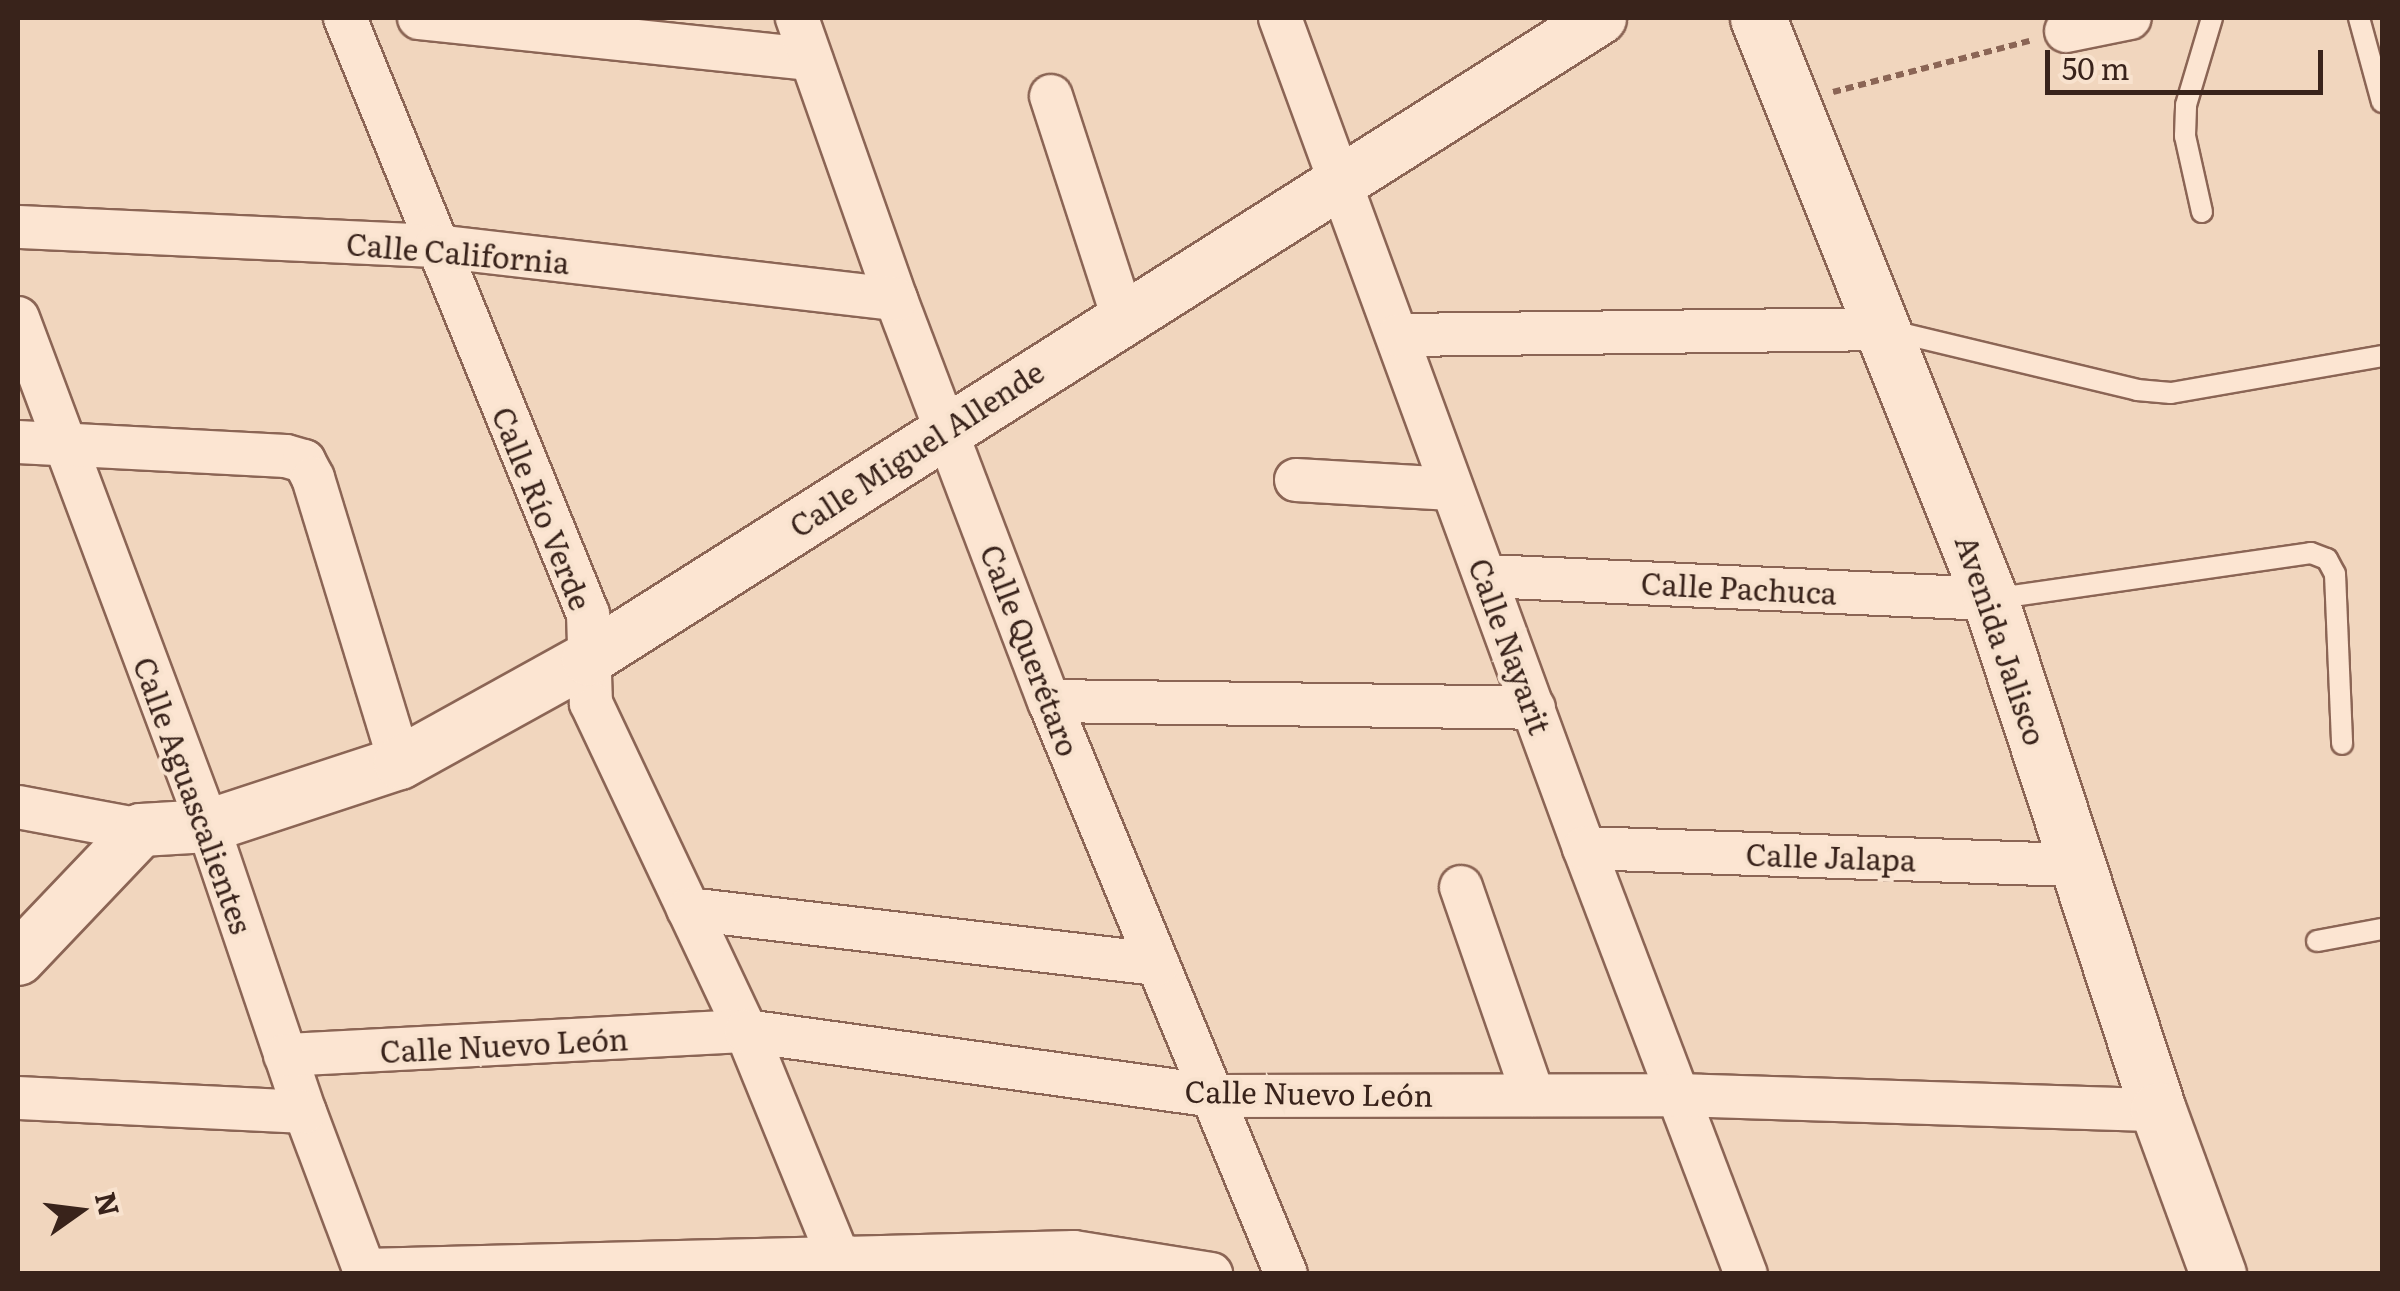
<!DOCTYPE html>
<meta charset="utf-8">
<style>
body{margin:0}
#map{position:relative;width:2400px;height:1291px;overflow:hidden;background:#f1d6be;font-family:Literata,serif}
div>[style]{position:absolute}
.path>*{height:6px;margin-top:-3px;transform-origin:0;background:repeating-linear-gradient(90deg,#8b6555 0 8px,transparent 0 13px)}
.roads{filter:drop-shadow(2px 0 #8b6555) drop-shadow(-2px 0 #8b6555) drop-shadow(0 2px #8b6555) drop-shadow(0 -2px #8b6555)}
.service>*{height:20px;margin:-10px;padding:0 10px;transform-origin:10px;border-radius:10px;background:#fce5d2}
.minor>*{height:42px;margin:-21px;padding:0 21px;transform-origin:21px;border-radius:21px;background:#fce5d2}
.tertiary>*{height:52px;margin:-26px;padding:0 26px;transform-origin:26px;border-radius:26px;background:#fce5d2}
.secondary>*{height:55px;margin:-27.5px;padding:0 27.5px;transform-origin:27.5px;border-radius:27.5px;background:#fce5d2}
span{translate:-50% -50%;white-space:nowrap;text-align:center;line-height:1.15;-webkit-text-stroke:8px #f8e2ce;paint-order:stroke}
.street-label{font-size:30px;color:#39231b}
.frame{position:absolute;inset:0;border:20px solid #39231b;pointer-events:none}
.north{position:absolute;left:30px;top:1161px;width:100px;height:100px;-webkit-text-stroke:8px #f8e2ce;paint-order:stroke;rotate:76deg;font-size:28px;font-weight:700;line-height:40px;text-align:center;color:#39231b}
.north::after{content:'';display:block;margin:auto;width:35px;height:45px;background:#39231b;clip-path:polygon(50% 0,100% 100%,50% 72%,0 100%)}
.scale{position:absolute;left:2045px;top:50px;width:278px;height:45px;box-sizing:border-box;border:5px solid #39231b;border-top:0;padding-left:12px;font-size:30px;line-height:35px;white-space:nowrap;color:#39231b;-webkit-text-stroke:8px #f8e2ce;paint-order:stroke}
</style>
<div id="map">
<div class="path">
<div style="left:1833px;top:92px;width:203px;rotate:-14.6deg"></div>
</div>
<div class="roads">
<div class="service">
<div style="left:2359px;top:18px;width:87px;rotate:74.7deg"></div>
<div style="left:2202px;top:212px;width:78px;rotate:-102.6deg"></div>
<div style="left:2185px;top:136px;width:31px;rotate:-88deg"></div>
<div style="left:2186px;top:105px;width:91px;rotate:-73.4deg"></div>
<div style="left:1892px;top:331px;width:252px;rotate:13.5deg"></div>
<div style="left:2137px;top:390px;width:34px;rotate:5deg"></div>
<div style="left:2171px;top:393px;width:214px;rotate:-9.9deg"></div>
<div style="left:1992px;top:599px;width:322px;rotate:-8.2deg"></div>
<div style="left:2311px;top:553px;width:17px;rotate:21deg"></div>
<div style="left:2327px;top:559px;width:17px;rotate:62deg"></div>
<div style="left:2335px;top:574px;width:170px;rotate:87.6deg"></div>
<div style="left:2317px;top:941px;width:66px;rotate:-10.5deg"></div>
</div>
<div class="minor">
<div style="left:345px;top:18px;width:644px;rotate:67.82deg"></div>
<div style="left:588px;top:614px;width:89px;rotate:88.1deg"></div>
<div style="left:591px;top:703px;width:363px;rotate:64.7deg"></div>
<div style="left:746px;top:1031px;width:262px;rotate:67.8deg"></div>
<div style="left:419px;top:18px;width:394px;rotate:6deg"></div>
<div style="left:797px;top:18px;width:298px;rotate:70.6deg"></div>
<div style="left:896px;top:299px;width:430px;rotate:69.2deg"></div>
<div style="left:1049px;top:701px;width:620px;rotate:67.53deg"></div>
<div style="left:1280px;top:18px;width:884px;rotate:69.88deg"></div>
<div style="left:1584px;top:848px;width:456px;rotate:69.2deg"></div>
<div style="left:2066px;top:31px;width:65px;rotate:-11.5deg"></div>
<div style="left:1051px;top:96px;width:232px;rotate:72deg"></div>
<div style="left:18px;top:227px;width:418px;rotate:2.6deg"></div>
<div style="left:436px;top:246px;width:463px;rotate:6.6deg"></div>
<div style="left:18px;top:318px;width:542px;rotate:69.49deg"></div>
<div style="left:208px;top:826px;width:302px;rotate:71.3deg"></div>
<div style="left:305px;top:1112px;width:173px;rotate:69.4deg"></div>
<div style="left:1399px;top:335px;width:487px;rotate:-0.7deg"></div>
<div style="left:18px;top:442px;width:268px;rotate:3deg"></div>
<div style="left:286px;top:456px;width:19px;rotate:16deg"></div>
<div style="left:304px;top:461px;width:19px;rotate:62deg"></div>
<div style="left:313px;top:478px;width:298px;rotate:73deg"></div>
<div style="left:1296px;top:480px;width:156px;rotate:3.3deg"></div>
<div style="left:1487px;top:576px;width:504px;rotate:2.62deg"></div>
<div style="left:1049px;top:701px;width:485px;rotate:0.8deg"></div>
<div style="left:18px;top:807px;width:125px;rotate:10.6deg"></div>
<div style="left:1584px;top:848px;width:494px;rotate:2deg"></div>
<div style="left:1461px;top:887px;width:220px;rotate:70.9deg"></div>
<div style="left:688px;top:909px;width:473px;rotate:6.7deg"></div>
<div style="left:285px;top:1055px;width:462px;rotate:-3deg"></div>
<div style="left:746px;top:1031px;width:472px;rotate:7.9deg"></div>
<div style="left:1213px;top:1096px;width:463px;rotate:-0.1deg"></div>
<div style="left:1676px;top:1095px;width:482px;rotate:1.8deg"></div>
<div style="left:18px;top:1098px;width:287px;rotate:2.8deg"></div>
<div style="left:365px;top:1270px;width:709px;rotate:-1.45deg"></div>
<div style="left:1074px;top:1252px;width:139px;rotate:9.1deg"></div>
</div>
<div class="tertiary">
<div style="left:18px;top:959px;width:178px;rotate:-46.4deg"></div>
<div style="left:141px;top:830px;width:67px;rotate:-3.4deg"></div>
<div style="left:208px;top:826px;width:202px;rotate:-18.2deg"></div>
<div style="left:400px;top:763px;width:215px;rotate:-29deg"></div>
<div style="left:588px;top:659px;width:1198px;rotate:-32.35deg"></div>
</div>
<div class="secondary">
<div style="left:1758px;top:18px;width:626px;rotate:68.23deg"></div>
<div style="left:1990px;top:599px;width:538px;rotate:71.8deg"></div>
<div style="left:2158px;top:1110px;width:175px;rotate:69.9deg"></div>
</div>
</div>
<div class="street-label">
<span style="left:458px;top:252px;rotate:5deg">Calle California</span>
<span style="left:916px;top:448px;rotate:-33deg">Calle Miguel Allende</span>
<span style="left:543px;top:508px;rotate:68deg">Calle Río Verde</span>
<span style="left:1739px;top:587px;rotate:3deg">Calle Pachuca</span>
<span style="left:2002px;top:640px;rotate:71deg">Avenida Jalisco</span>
<span style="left:1511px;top:646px;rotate:70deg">Calle Nayarit</span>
<span style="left:1031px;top:650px;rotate:69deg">Calle Querétaro</span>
<span style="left:194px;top:795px;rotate:70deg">Calle Aguascalientes</span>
<span style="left:1831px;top:856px;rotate:2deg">Calle Jalapa</span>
<span style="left:504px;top:1044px;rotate:-3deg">Calle Nuevo León</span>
<span style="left:1309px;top:1092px;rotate:1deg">Calle Nuevo León</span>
</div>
<div class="frame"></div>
<div class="north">N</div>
<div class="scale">50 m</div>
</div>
